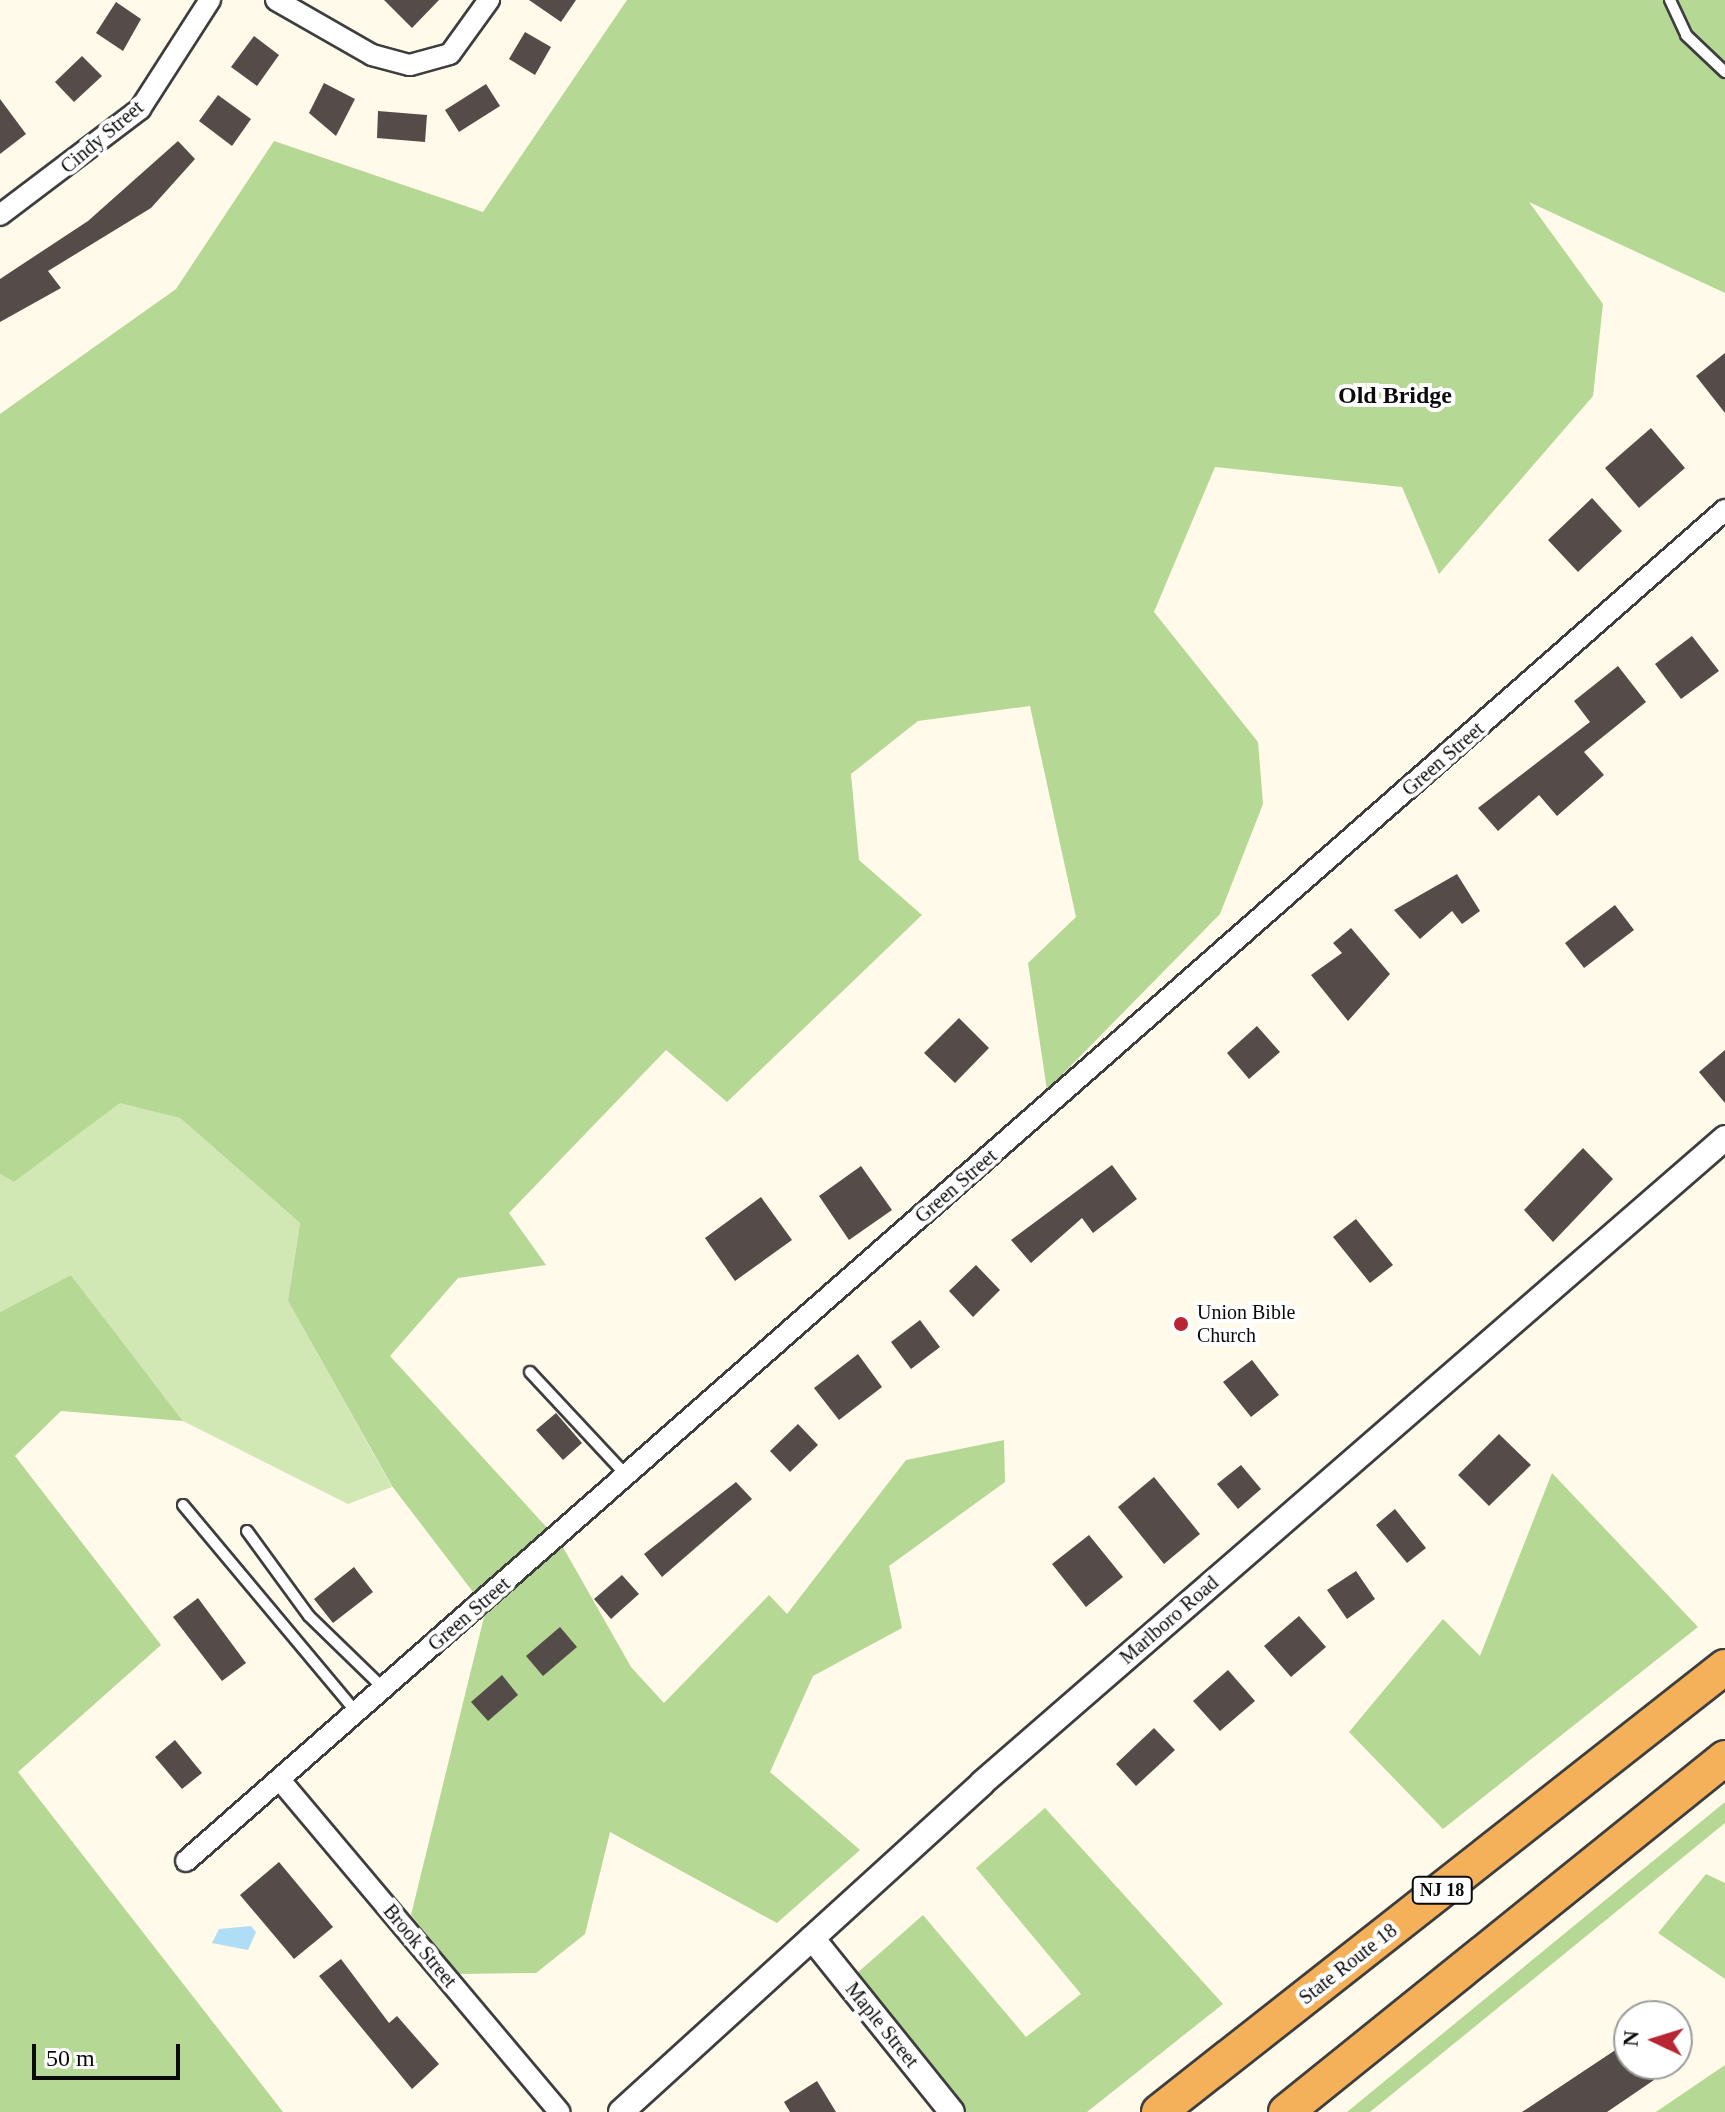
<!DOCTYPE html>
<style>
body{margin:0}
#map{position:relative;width:1725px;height:2112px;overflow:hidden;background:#fffae9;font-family:"Times New Roman",serif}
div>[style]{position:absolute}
.green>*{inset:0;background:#d1e7b4}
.forest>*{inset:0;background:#b5d894}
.water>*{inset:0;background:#afddf5}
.building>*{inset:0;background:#534c48}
.roads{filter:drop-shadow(2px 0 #3e3e3e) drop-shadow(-2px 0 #3e3e3e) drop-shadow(0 2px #3e3e3e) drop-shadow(0 -2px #3e3e3e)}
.service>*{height:10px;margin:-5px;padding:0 5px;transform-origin:5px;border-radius:5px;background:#fff}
.minor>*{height:20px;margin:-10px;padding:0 10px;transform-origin:10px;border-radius:10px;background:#fff}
.tertiary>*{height:24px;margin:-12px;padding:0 12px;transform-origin:12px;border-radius:12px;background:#fff}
.trunk>*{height:34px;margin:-17px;padding:0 17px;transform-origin:17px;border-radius:17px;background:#f4b15a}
.dots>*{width:22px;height:22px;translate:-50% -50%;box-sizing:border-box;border:4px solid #fff;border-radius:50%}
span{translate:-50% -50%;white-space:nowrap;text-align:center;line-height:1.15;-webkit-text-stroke:8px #fff;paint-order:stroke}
.shield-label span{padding:2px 6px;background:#fff;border:2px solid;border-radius:6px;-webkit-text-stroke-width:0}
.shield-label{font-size:18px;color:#0b0b0b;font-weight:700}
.street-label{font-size:20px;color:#0b0b0b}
.poi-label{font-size:20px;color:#0b0b0b}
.left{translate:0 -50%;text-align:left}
.quarter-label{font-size:24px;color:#0b0b0b;font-weight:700}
.north{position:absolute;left:1613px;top:2000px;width:80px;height:80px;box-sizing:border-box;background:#fff;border:2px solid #9d9d9d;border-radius:50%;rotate:274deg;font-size:22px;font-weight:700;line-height:32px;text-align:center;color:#0b0b0b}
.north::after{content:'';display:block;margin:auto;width:28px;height:36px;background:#b82633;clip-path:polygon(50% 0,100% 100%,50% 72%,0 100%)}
.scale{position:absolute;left:32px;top:2044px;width:148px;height:36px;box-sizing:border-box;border:4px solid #0b0b0b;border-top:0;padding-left:10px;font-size:24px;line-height:28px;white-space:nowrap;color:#0b0b0b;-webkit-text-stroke:6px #fff;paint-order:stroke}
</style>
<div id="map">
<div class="green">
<div style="clip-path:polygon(120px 1102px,180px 1118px,300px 1223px,288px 1301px,392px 1487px,348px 1504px,183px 1421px,71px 1275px,0 1312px,0 1174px,14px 1182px)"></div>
</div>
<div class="forest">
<div style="clip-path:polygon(627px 0,1725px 0,1725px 293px,1529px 202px,1603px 304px,1593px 396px,1439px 574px,1402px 487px,1215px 467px,1154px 612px,1258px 742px,1263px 804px,1220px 914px,1047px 1090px,1028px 963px,1076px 917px,1030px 706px,918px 721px,851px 774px,859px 860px,922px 915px,727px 1102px,666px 1050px,509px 1213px,546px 1265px,458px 1278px,390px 1356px,560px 1542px,631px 1667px,664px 1703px,769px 1595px,787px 1614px,906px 1460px,1004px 1440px,1005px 1482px,889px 1566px,902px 1628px,813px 1676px,770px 1772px,860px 1850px,777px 1923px,610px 1832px,585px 1934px,536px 1973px,459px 1974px,411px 1915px,486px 1609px,392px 1486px,288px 1301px,300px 1223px,180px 1118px,120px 1103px,14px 1182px,0 1174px,0 414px,176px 289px,274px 141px,483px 212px)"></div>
<div style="clip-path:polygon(71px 1275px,183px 1421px,61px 1411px,15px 1456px,161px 1645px,18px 1772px,283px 2112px,0 2112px,0 1312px)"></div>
<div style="clip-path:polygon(1552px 1473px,1698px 1627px,1443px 1829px,1349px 1732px,1443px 1619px,1480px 1656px)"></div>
<div style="clip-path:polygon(1725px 1802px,1725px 1823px,1370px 2112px,1347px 2112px)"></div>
<div style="clip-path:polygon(1045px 1808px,1223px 2004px,1087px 2112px,956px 2112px,847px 1982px,923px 1915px,1026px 2037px,1081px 1994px,976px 1868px)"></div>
<div style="clip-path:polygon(1706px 1874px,1725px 1883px,1725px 1979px,1658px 1933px)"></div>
<div style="clip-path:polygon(1725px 2065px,1725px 2112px,1656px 2112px)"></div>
</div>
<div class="water">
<div style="clip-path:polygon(251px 1926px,256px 1932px,248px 1950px,212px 1943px,219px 1929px)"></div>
</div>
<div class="building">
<div style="clip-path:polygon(384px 0,439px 0,412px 28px)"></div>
<div style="clip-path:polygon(529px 0,576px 0,561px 22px)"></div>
<div style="clip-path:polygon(116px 2px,141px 19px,123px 51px,96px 33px)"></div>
<div style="clip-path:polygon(525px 32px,551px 47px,535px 75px,509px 59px)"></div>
<div style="clip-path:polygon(254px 36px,279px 55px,257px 86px,231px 67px)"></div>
<div style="clip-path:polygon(82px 56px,102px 76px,74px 102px,55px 82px)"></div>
<div style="clip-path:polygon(324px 83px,355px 99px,336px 136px,309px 113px)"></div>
<div style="clip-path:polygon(486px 84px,500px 106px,459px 132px,445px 110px)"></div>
<div style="clip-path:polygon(218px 95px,251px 119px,232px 146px,199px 121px)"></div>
<div style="clip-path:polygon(0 99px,26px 134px,0 154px)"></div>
<div style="clip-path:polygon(378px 111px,427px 115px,425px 142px,377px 138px)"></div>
<div style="clip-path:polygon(178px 141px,195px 159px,151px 208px,48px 271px,61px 288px,0 322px,0 279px,88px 221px)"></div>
<div style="clip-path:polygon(1725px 353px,1725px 413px,1696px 376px)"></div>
<div style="clip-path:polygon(1651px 428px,1685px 468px,1639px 508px,1605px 468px)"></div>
<div style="clip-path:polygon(1592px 498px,1622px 531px,1578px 572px,1548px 540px)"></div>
<div style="clip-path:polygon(1692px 636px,1719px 671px,1681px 699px,1655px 664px)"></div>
<div style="clip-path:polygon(1618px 666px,1646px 702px,1584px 752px,1604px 775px,1557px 816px,1539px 795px,1498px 831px,1478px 808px,1590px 722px,1574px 701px)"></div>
<div style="clip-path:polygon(1457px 874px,1480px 911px,1462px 924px,1452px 911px,1420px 939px,1394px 910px)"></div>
<div style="clip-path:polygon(1615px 905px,1634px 930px,1584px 968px,1565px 943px)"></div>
<div style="clip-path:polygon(1351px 928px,1390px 974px,1348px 1021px,1311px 975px,1342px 953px,1333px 943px)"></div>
<div style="clip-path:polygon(959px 1018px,989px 1048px,955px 1083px,924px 1053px)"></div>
<div style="clip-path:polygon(1257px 1026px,1280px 1052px,1249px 1079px,1227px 1053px)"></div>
<div style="clip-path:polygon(1725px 1050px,1725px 1103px,1699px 1072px)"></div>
<div style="clip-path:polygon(1583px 1148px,1613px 1179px,1553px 1242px,1524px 1210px)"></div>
<div style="clip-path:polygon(1112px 1165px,1137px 1199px,1093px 1233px,1082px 1218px,1031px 1263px,1011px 1240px)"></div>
<div style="clip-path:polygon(861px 1166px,892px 1210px,849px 1240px,819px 1196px)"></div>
<div style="clip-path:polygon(761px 1197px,792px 1240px,735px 1281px,705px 1238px)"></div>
<div style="clip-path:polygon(1356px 1219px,1393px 1265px,1370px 1283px,1333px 1237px)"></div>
<div style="clip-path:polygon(976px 1265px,1000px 1290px,973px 1317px,949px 1291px)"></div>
<div style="clip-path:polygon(920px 1320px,940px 1347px,911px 1369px,891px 1342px)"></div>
<div style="clip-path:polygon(858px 1354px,882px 1387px,839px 1420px,814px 1388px)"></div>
<div style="clip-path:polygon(1252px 1360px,1279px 1395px,1251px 1417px,1223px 1382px)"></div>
<div style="clip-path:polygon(556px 1413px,582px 1443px,563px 1460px,536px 1430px)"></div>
<div style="clip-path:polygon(798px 1424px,818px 1445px,790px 1472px,770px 1451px)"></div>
<div style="clip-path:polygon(1499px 1434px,1531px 1465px,1489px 1506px,1458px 1475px)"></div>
<div style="clip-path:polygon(1241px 1465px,1261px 1489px,1238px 1509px,1217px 1484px)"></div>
<div style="clip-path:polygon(1154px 1477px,1200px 1534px,1164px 1564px,1118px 1507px)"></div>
<div style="clip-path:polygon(736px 1482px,752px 1499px,662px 1577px,644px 1554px)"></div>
<div style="clip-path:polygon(1395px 1509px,1426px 1548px,1407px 1563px,1376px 1525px)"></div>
<div style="clip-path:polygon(1089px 1535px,1123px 1577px,1086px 1607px,1052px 1564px)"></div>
<div style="clip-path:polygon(354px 1567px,373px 1592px,333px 1623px,314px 1599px)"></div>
<div style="clip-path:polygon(1356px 1571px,1375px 1599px,1347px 1619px,1327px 1590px)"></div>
<div style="clip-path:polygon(622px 1575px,639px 1594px,611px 1619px,594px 1599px)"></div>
<div style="clip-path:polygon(198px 1598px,246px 1663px,222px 1681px,173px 1617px)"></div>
<div style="clip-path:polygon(1299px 1616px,1326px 1647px,1291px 1677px,1264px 1646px)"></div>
<div style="clip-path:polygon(560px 1627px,577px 1647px,543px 1676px,526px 1656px)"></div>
<div style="clip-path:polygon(1228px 1670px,1255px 1701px,1220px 1731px,1193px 1701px)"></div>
<div style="clip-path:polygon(502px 1675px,518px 1695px,488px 1721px,471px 1702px)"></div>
<div style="clip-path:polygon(1154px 1728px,1175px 1750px,1136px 1786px,1116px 1764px)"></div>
<div style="clip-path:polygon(175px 1740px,202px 1773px,182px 1789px,155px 1757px)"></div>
<div style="clip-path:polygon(279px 1862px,333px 1927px,294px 1959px,240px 1895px)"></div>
<div style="clip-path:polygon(341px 1959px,389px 2023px,397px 2016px,439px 2064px,412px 2089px,319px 1976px)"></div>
<div style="clip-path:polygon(1629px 2041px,1629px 2064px,1644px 2064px,1654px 2080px,1607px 2112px,1522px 2112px)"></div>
<div style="clip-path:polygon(817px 2081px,836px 2112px,790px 2112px,784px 2102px)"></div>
</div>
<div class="roads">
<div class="service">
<div style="left:1670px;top:0;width:38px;rotate:65deg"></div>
<div style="left:1686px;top:35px;width:54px;rotate:43.5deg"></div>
<div style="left:530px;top:1372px;width:142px;rotate:47deg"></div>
<div style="left:183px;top:1505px;width:271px;rotate:50.1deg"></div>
<div style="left:247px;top:1531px;width:105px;rotate:53.9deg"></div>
<div style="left:309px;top:1616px;width:105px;rotate:44.2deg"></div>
</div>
<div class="minor">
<div style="left:276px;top:0;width:111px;rotate:29.8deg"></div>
<div style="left:372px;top:55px;width:39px;rotate:15deg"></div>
<div style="left:410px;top:65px;width:41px;rotate:-15.4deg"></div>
<div style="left:450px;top:54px;width:67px;rotate:-54.2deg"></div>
<div style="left:0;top:215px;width:176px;rotate:-37.1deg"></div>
<div style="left:140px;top:109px;width:130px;rotate:-57.3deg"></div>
<div style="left:280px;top:1780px;width:434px;rotate:49.9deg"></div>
<div style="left:186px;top:1861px;width:2048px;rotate:-41.28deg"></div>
</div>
<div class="tertiary">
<div style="left:812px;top:1938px;width:223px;rotate:51.2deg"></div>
<div style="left:621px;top:2112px;width:488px;rotate:-42.3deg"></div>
<div style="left:982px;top:1783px;width:984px;rotate:-40.96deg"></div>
</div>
<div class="trunk">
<div style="left:1159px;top:2112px;width:720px;rotate:-38.18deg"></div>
<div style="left:1286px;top:2112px;width:564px;rotate:-38.88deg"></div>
</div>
</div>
<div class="dots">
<div style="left:1181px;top:1324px;background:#b82633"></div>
</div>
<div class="shield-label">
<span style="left:1442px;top:1890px">NJ 18</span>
</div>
<div class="street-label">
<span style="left:102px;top:137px;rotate:-40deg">Cindy Street</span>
<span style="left:1443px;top:759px;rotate:-41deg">Green Street</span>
<span style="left:956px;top:1186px;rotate:-41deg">Green Street</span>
<span style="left:469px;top:1614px;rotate:-41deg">Green Street</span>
<span style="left:1169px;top:1620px;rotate:-41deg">Marlboro Road</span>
<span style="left:420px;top:1946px;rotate:50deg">Brook Street</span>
<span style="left:1348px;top:1964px;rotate:-38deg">State Route 18</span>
<span style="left:882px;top:2025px;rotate:51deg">Maple Street</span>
</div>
<div class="poi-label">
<span class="left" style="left:1197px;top:1324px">Union Bible<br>Church</span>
</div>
<div class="quarter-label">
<span style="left:1395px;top:396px">Old Bridge</span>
</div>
<div class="north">N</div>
<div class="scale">50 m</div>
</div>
